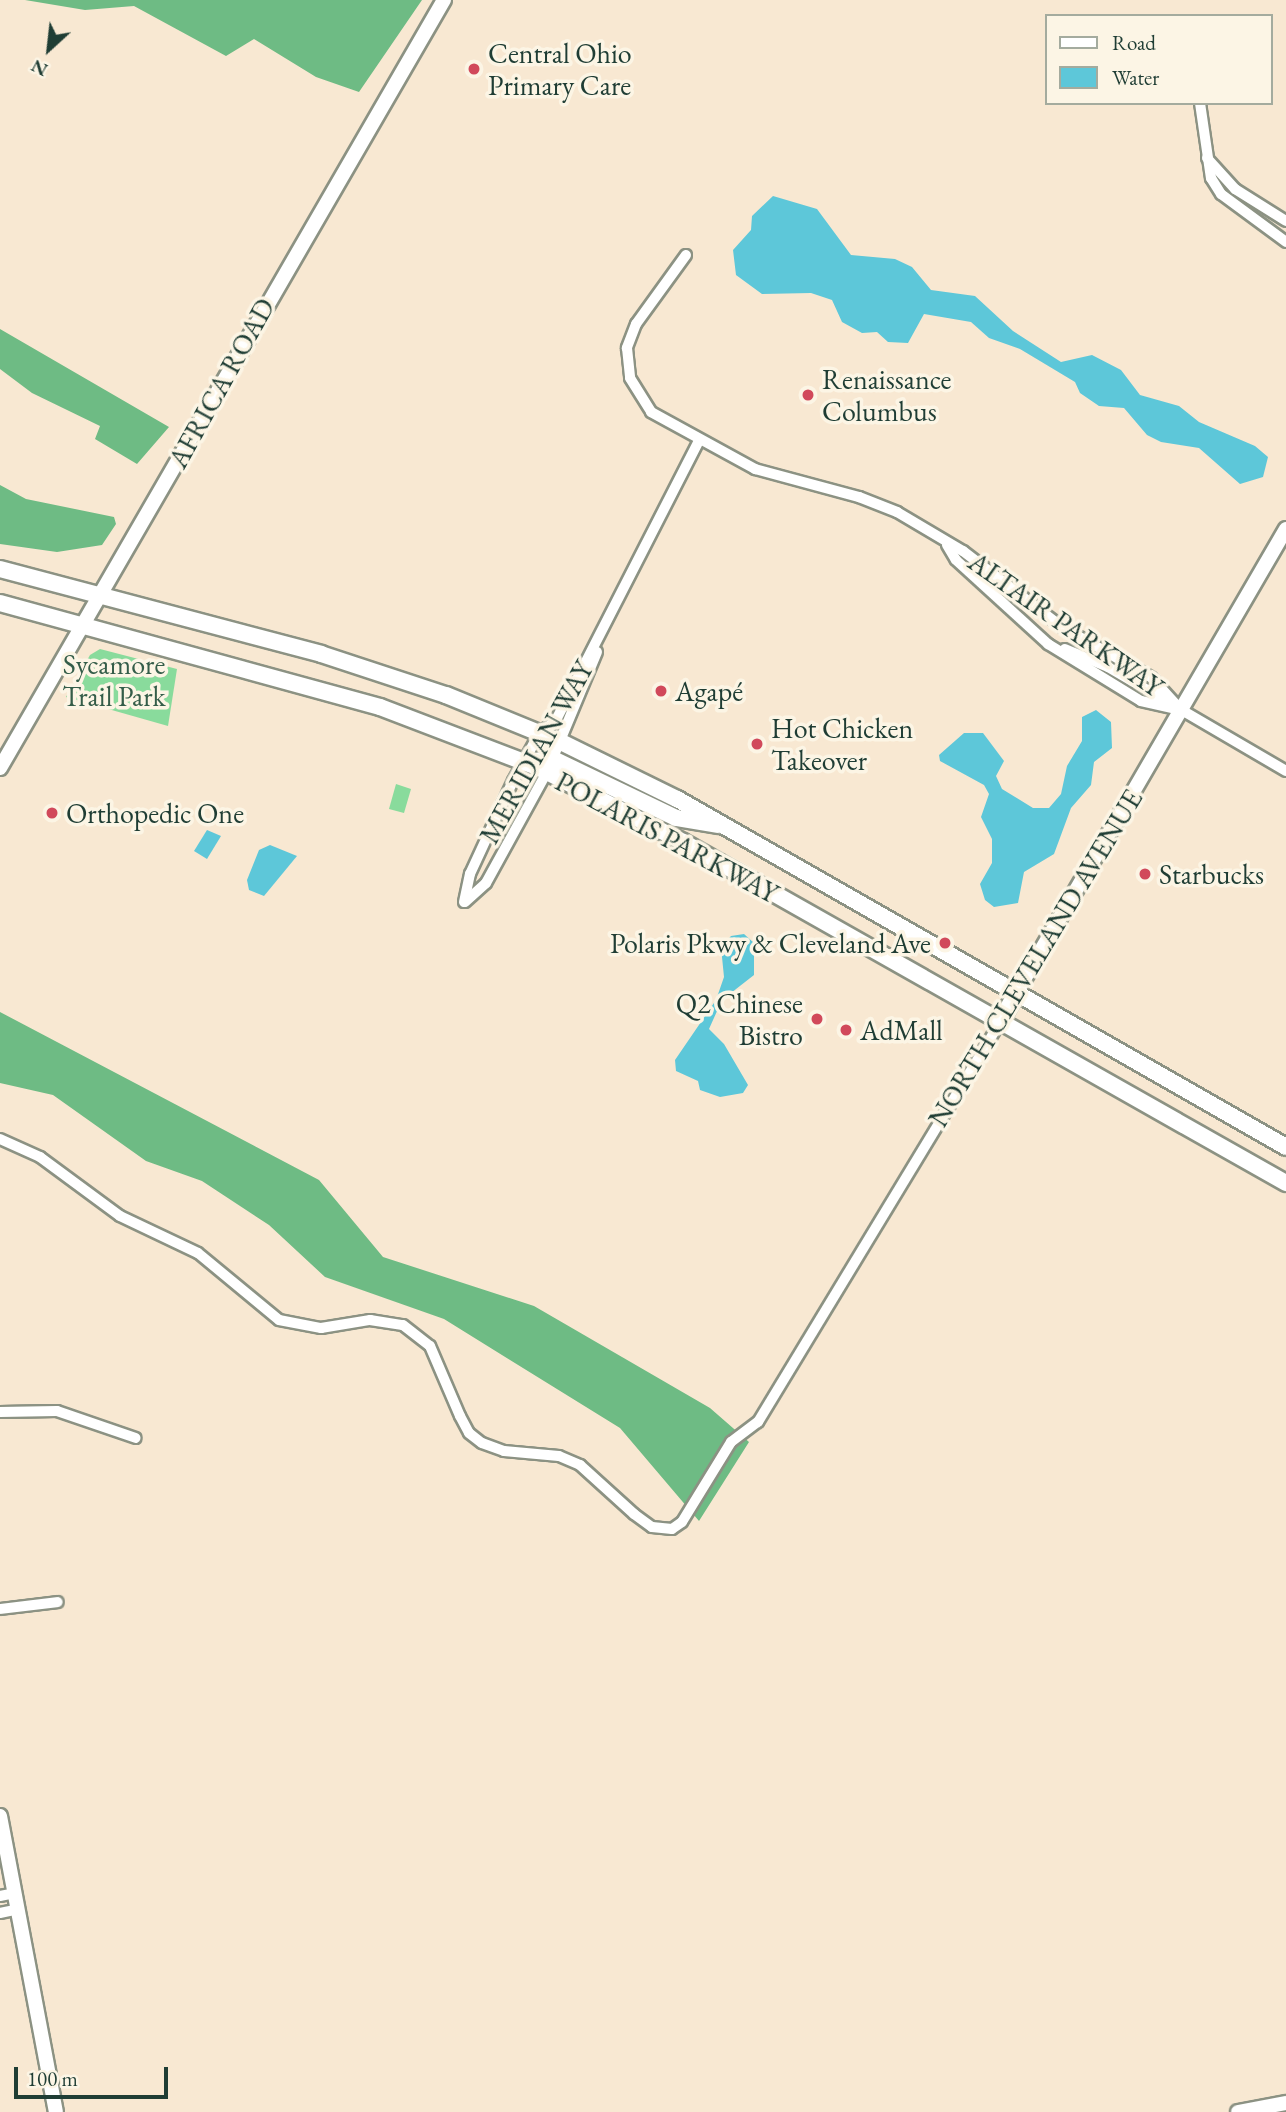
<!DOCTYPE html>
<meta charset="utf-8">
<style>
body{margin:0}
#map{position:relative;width:1286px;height:2112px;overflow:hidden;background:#f8e8d2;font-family:"EB Garamond",serif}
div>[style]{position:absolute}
.green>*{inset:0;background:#89db9c}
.forest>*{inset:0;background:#6ebb84}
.water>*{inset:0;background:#5dc7d9}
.roads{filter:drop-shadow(2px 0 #8c9283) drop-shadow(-2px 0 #8c9283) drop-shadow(0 2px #8c9283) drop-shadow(0 -2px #8c9283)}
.street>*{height:10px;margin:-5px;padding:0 5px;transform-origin:5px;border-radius:5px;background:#fff}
.secondary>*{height:14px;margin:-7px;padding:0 7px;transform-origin:7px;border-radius:7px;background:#fff}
.primary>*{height:16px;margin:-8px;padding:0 8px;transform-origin:8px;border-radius:8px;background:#fff}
.dots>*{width:19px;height:19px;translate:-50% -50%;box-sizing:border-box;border:4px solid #fcf5e5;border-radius:50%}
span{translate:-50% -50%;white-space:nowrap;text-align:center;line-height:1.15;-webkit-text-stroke:7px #fcf5e5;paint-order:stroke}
.poi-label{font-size:28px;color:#1f3d34}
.left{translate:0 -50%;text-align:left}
.right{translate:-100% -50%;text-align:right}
.street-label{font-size:28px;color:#1f3d34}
.park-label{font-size:28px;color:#345d49}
.legend{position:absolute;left:1045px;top:14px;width:228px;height:91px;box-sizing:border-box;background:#fcf5e5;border:2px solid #a4ab9e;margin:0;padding:9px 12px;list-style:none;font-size:21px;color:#1f3d34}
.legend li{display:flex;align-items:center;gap:14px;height:35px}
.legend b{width:35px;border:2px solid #a4ab9e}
.north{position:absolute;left:14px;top:14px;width:70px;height:70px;-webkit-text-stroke:5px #fcf5e5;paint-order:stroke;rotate:207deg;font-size:19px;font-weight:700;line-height:28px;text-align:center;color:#1f3d34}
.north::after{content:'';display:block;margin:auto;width:24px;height:32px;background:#1f3d34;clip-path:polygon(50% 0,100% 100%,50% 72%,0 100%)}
.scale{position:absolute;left:14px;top:2067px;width:154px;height:32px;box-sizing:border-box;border:4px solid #1f3d34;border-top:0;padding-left:9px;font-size:21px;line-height:24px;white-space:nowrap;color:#1f3d34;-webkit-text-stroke:5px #fcf5e5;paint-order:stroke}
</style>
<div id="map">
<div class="green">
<div style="clip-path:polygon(100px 649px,177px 669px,168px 726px,66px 697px,90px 655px)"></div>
<div style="clip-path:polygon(396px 784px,411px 789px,404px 813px,389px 809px)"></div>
</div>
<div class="forest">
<div style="clip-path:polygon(25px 0,422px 0,359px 92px,316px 77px,254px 39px,226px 56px,134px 6px,85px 10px)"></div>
<div style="clip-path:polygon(0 329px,169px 427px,137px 464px,95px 439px,100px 426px,32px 393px,0 369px)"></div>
<div style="clip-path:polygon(0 485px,26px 499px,114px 517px,116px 524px,102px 545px,57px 552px,0 544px)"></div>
<div style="clip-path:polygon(0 1012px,319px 1180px,383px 1257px,534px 1306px,710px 1408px,749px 1442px,699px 1521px,620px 1428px,444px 1319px,325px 1277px,269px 1225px,202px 1181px,146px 1161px,53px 1095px,0 1083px)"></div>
</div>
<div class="water">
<div style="clip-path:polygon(773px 196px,817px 209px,851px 255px,895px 259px,912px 267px,931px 290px,975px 296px,1013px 331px,1061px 362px,1092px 355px,1121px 370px,1140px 395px,1179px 406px,1199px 422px,1255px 446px,1268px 457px,1263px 477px,1240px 484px,1199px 448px,1161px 442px,1147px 435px,1124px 408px,1099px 406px,1080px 393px,1075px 382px,1020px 349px,989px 338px,971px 322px,924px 314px,908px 343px,888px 342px,877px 332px,862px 333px,842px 322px,832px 300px,811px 293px,762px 294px,736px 275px,733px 250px,751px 230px,752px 216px)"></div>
<div style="clip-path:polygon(1096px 710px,1111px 722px,1112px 748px,1094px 762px,1091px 785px,1071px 808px,1054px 854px,1024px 872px,1018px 903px,994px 907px,985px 900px,980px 884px,992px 863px,992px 839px,981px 817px,989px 794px,984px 785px,940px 761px,939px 755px,964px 733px,983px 733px,1004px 761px,996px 776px,1002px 789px,1033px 808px,1049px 808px,1061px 794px,1067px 766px,1082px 741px,1082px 717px)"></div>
<div style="clip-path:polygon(207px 830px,221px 836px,207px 859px,194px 851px)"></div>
<div style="clip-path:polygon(270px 845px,297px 856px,264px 896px,249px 890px,247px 880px,259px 850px)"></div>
<div style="clip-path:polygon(744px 934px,754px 943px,754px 975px,722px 1000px,709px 1029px,724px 1044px,748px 1085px,743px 1093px,720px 1097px,700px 1090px,698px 1081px,676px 1071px,675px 1060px,716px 1000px,724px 977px,721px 947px,731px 936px)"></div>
</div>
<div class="roads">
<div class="street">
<div style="left:1200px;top:103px;width:76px;rotate:81.7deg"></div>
<div style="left:1211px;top:178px;width:19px;rotate:58deg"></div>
<div style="left:1221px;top:194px;width:81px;rotate:36.4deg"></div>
<div style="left:1207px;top:158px;width:42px;rotate:47.9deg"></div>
<div style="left:1235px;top:189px;width:60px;rotate:32.1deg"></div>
<div style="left:686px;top:255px;width:85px;rotate:125.9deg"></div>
<div style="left:636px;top:324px;width:26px;rotate:111deg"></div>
<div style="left:627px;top:348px;width:30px;rotate:84deg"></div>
<div style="left:630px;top:378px;width:40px;rotate:58deg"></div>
<div style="left:651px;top:412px;width:119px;rotate:28.7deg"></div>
<div style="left:755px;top:469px;width:108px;rotate:15.1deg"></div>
<div style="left:859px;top:497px;width:41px;rotate:21.5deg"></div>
<div style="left:897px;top:512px;width:77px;rotate:30.6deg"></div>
<div style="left:963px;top:551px;width:125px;rotate:37.5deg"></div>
<div style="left:1062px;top:627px;width:103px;rotate:29.5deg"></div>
<div style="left:1152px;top:678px;width:43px;rotate:47.8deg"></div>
<div style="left:947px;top:545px;width:17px;rotate:59deg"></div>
<div style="left:956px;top:560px;width:125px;rotate:42.4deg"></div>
<div style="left:1048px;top:644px;width:109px;rotate:31.5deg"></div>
<div style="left:1141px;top:701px;width:41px;rotate:12.7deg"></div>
<div style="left:1065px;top:649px;width:47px;rotate:22.7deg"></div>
<div style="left:1108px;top:667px;width:206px;rotate:30.3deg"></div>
<div style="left:464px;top:902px;width:29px;rotate:-78deg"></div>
<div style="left:470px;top:874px;width:102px;rotate:-65.2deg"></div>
<div style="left:513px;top:781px;width:54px;rotate:-61deg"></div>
<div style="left:539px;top:734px;width:22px;rotate:-39deg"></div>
<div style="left:556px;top:720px;width:314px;rotate:-62.9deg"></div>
<div style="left:465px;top:902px;width:28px;rotate:-42deg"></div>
<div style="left:486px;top:883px;width:127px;rotate:-61.2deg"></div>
<div style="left:547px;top:772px;width:130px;rotate:-67.4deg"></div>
<div style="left:0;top:1139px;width:44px;rotate:24.2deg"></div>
<div style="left:40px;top:1157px;width:99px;rotate:36.4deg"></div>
<div style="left:120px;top:1216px;width:86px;rotate:25.4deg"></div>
<div style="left:198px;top:1253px;width:105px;rotate:39.6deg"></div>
<div style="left:279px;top:1320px;width:43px;rotate:10.8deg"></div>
<div style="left:321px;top:1328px;width:50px;rotate:-9.3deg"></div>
<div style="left:370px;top:1320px;width:33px;rotate:9deg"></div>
<div style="left:403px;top:1325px;width:34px;rotate:38deg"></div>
<div style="left:430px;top:1346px;width:76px;rotate:66.8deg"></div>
<div style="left:460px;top:1416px;width:19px;rotate:62deg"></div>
<div style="left:469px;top:1433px;width:16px;rotate:38deg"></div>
<div style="left:482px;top:1443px;width:23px;rotate:20deg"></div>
<div style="left:504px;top:1451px;width:55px;rotate:5.2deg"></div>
<div style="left:559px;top:1456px;width:23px;rotate:23deg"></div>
<div style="left:580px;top:1465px;width:73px;rotate:42.2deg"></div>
<div style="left:634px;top:1514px;width:22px;rotate:36deg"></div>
<div style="left:652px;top:1527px;width:20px;rotate:6deg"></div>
<div style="left:672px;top:1529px;width:12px;rotate:-35deg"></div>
<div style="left:682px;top:1522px;width:94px;rotate:-58.5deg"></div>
<div style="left:731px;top:1442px;width:34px;rotate:-37deg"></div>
<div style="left:758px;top:1422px;width:465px;rotate:-58.8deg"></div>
<div style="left:0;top:1412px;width:57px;rotate:-1deg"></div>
<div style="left:57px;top:1411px;width:83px;rotate:18.9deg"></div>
<div style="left:0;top:1609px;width:58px;rotate:-6.9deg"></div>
<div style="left:0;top:1896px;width:16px;rotate:-11deg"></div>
<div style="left:0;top:1913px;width:19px;rotate:-12deg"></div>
</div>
<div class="secondary">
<div style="left:0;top:768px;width:887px;rotate:-59.97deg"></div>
<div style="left:1015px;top:995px;width:539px;rotate:-59.82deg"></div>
<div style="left:0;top:1816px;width:301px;rotate:79.3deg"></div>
<div style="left:1238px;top:2112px;width:49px;rotate:-10.6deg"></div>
</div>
<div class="primary">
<div style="left:0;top:569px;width:332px;rotate:14.8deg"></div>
<div style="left:321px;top:654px;width:132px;rotate:18.2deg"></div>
<div style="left:446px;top:695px;width:124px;rotate:22.2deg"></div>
<div style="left:561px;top:742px;width:129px;rotate:26.2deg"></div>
<div style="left:677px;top:799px;width:701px;rotate:29.74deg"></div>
<div style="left:0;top:603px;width:394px;rotate:15.3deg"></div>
<div style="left:380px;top:707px;width:168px;rotate:20.9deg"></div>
<div style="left:537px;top:767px;width:164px;rotate:27.2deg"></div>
<div style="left:683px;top:842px;width:693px;rotate:29.49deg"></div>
<div style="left:525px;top:762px;width:28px;rotate:-6deg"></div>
<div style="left:553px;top:759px;width:136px;rotate:25.6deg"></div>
<div style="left:676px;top:818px;width:43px;rotate:9.5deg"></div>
<div style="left:999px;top:1024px;width:33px;rotate:-61deg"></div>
</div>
</div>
<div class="dots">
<div style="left:474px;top:69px;background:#d1495b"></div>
<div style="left:808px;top:395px;background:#d1495b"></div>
<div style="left:661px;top:691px;background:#d1495b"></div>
<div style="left:757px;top:744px;background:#d1495b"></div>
<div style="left:52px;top:813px;background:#d1495b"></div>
<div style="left:1145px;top:874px;background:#d1495b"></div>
<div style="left:945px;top:943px;background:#d1495b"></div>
<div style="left:817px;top:1019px;background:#d1495b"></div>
<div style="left:846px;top:1030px;background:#d1495b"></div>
</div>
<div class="poi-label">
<span class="left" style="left:488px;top:69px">Central Ohio<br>Primary Care</span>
<span class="left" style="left:822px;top:395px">Renaissance<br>Columbus</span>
<span class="left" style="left:675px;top:691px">Agapé</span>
<span class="left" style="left:771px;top:744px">Hot Chicken<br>Takeover</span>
<span class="left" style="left:66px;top:813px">Orthopedic One</span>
<span class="left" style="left:1159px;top:874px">Starbucks</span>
<span class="right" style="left:931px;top:943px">Polaris Pkwy &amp; Cleveland Ave</span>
<span class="right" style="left:803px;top:1019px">Q2 Chinese<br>Bistro</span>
<span class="left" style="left:860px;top:1030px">AdMall</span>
</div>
<div class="street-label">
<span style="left:221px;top:383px;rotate:-61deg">AFRICA ROAD</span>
<span style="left:1066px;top:624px;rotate:35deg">ALTAIR PARKWAY</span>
<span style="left:536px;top:752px;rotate:-61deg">MERIDIAN WAY</span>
<span style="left:667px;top:837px;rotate:28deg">POLARIS PARKWAY</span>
<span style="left:1035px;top:958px;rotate:-59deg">NORTH CLEVELAND AVENUE</span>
</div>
<div class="park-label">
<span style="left:114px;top:680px">Sycamore<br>Trail Park</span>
</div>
<ul class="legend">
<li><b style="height:9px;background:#fff"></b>Road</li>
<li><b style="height:19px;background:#5dc7d9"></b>Water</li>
</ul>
<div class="north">N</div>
<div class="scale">100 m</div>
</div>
